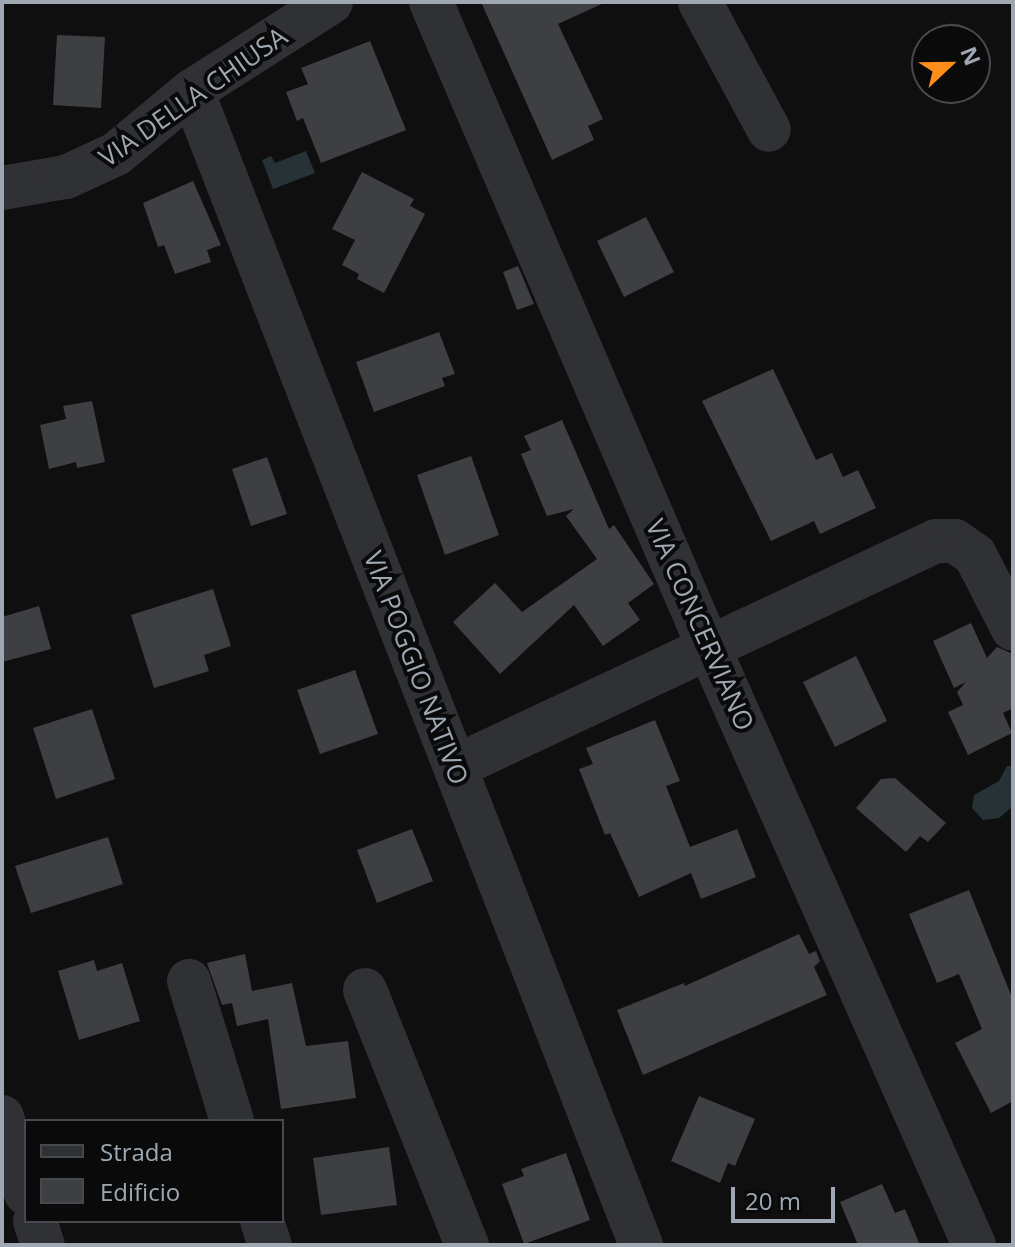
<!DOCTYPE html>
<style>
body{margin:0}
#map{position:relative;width:1015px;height:1247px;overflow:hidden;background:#0f0f10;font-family:"Open Sans",sans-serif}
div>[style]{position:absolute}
.water>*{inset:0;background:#273236}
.building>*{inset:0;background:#3e3f43}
.minor>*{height:44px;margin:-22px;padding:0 22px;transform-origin:22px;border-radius:22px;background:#303135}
span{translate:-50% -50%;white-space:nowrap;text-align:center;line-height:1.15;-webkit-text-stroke:8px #0a0a0b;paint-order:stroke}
.street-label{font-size:26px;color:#9fa8b2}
.frame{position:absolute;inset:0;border:4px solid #9fa8b2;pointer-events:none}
.legend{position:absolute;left:24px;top:1119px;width:260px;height:104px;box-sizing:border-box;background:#0a0a0b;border:2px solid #46494e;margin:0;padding:10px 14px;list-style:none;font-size:24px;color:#9fa8b2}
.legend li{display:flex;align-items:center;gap:16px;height:40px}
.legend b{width:40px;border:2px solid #46494e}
.north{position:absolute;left:911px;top:24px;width:80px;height:80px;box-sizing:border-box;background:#0a0a0b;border:2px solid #46494e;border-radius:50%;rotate:68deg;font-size:22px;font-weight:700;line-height:32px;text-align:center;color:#9fa8b2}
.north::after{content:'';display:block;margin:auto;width:28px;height:36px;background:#fd8e1a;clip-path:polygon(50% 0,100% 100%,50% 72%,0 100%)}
.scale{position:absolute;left:731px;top:1187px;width:104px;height:36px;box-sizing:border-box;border:4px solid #9fa8b2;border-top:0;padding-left:10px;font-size:24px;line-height:28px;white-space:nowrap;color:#9fa8b2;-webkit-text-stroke:6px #0a0a0b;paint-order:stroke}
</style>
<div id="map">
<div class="water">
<div style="clip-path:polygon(306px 151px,315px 173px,273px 189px,262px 160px,271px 156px,275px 163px)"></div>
<div style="clip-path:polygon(1007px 766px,1013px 766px,1013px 806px,999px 818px,983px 820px,972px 808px,974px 795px,999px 781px)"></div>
</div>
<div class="building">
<div style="clip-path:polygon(481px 2px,606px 2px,558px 24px,603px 119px,588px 126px,594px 140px,552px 160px)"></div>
<div style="clip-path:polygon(57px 35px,105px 37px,101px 108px,53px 105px)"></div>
<div style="clip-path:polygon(370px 41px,406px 130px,321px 163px,303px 118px,297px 121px,286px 92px,308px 84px,301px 68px)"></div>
<div style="clip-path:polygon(362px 172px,414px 199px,410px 206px,425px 214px,384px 293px,357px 279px,359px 274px,342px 265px,355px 240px,332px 229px)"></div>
<div style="clip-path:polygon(193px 181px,221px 245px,207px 250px,211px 262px,175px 274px,164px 245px,158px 247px,143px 203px)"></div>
<div style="clip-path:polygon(646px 217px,674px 272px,624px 297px,597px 241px)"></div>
<div style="clip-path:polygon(518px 266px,534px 304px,517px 310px,503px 272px)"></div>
<div style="clip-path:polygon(439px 332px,455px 374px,442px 378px,445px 386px,374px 412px,356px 362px)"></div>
<div style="clip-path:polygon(773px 369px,816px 460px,832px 453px,843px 477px,858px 470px,876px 508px,820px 534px,814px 521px,771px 541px,702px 401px)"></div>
<div style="clip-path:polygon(92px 401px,105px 462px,77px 468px,76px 462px,49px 469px,40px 425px,66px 419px,63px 406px)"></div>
<div style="clip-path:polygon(562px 420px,609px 529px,614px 525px,654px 584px,628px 603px,640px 620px,603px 646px,574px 605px,500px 674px,453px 622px,495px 583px,522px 612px,597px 559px,566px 516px,574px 509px,547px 516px,521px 454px,531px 450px,524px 436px)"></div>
<div style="clip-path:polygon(471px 456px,499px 535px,445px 555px,417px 475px)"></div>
<div style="clip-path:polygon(267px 457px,287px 514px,251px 526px,232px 469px)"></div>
<div style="clip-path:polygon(213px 589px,231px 646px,204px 655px,209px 671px,154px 688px,131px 615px)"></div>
<div style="clip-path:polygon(39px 606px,51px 649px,2px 662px,2px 617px)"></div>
<div style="clip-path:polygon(971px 623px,987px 658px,997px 647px,1013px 654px,1013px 708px,1003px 713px,1012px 733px,968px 755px,948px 712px,963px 705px,957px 692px,966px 682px,954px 688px,933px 641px)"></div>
<div style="clip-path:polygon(856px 656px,887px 721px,835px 747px,803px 682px)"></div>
<div style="clip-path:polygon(355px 670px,378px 734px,320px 754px,297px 690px)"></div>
<div style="clip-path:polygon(92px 709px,115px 779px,56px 799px,33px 728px)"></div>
<div style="clip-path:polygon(655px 720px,680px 781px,666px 786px,690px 847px,737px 829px,756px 877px,701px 899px,691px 873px,639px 897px,610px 833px,605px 835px,579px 769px,593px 764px,586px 748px)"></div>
<div style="clip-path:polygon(895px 778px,946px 823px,928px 842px,920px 836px,906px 852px,856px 808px,881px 779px)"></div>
<div style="clip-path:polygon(412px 829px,433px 881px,377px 903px,357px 850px)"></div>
<div style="clip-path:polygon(108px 837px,123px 884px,31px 913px,15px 866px)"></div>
<div style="clip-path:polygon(969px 890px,1013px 1000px,1013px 1101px,991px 1113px,955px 1043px,982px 1029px,959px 974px,937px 983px,909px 914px)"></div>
<div style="clip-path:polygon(799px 934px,809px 954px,816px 951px,820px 961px,814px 967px,827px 995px,643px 1075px,617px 1010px,684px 983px,685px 986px)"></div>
<div style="clip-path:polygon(245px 954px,252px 991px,292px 983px,306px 1046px,348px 1041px,356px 1098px,281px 1109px,268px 1019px,237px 1026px,232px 1003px,222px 1005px,207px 963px)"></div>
<div style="clip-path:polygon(94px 960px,97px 971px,122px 963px,140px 1021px,79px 1040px,58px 971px)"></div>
<div style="clip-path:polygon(699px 1096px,755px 1119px,735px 1166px,728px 1163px,720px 1183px,671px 1161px)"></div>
<div style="clip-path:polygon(389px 1147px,397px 1205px,321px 1215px,313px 1158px)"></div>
<div style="clip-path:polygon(566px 1153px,590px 1220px,524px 1244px,502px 1184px,524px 1176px,521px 1169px)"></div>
<div style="clip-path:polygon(882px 1184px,895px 1213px,905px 1209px,920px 1245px,858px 1245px,840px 1202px)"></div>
</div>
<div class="minor">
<div style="left:431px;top:2px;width:703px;rotate:66.72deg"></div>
<div style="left:709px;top:648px;width:653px;rotate:66.06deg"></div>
<div style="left:700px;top:2px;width:145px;rotate:61.7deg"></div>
<div style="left:192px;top:91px;width:1238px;rotate:68.74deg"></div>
<div style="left:2px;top:188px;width:65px;rotate:-9.8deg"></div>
<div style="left:66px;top:177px;width:55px;rotate:-24.7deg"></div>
<div style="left:116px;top:154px;width:99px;rotate:-39.7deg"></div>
<div style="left:192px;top:91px;width:165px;rotate:-32.6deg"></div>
<div style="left:455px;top:767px;width:531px;rotate:-25.17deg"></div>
<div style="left:936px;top:541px;width:19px"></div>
<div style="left:955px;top:541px;width:24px;rotate:35deg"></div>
<div style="left:975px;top:555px;width:83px;rotate:62.8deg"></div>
<div style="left:189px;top:981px;width:146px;rotate:72.9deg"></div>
<div style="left:365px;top:990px;width:275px;rotate:68.2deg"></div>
<div style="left:2px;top:1117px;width:80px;rotate:72.5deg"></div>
<div style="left:35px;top:1221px;width:25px;rotate:72deg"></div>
<div style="left:262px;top:1221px;width:25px;rotate:72deg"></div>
</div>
<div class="street-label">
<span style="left:193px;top:97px;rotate:-35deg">VIA DELLA CHIUSA</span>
<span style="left:700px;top:625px;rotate:66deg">VIA CONCERVIANO</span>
<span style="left:416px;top:668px;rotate:69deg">VIA POGGIO NATIVO</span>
</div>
<div class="frame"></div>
<ul class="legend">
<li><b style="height:10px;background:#303135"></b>Strada</li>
<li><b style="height:22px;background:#3e3f43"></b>Edificio</li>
</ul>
<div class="north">N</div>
<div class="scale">20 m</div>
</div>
